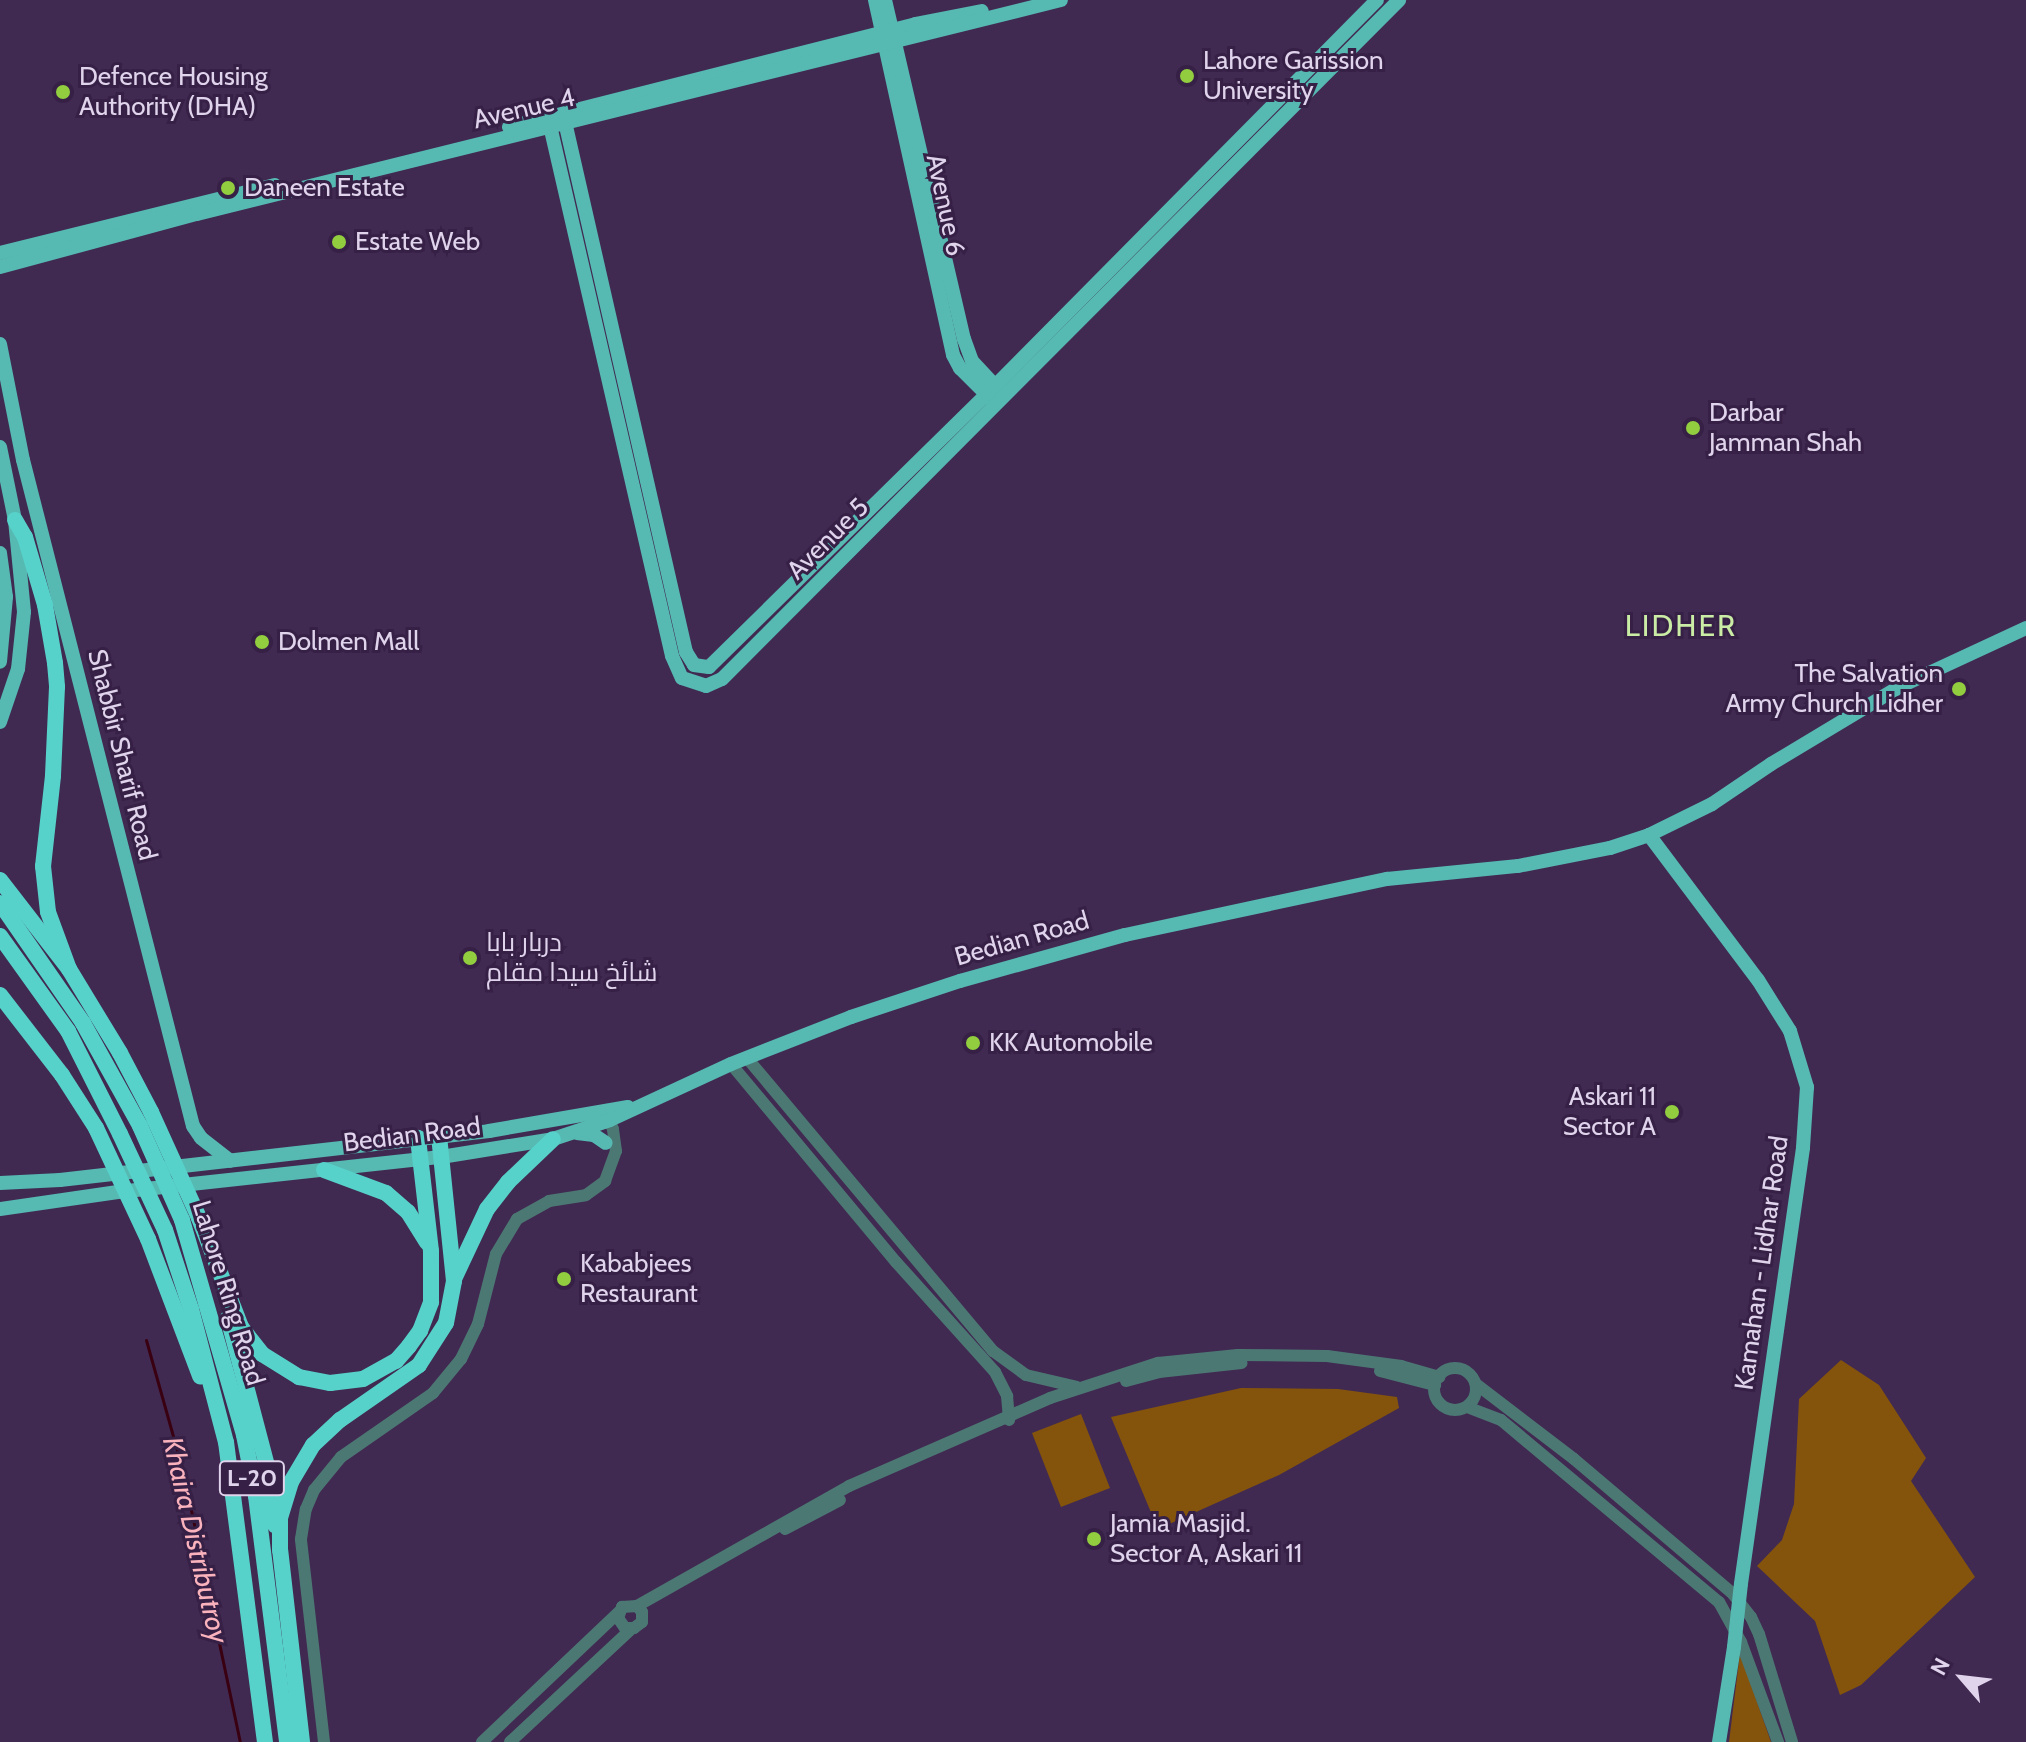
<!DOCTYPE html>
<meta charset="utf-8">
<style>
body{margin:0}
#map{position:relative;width:2026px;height:1742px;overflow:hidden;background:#412a51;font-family:Cabin,Cairo,sans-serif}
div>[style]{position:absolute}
.green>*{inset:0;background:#84540c}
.stream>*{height:3px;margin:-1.5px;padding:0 1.5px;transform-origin:1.5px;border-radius:1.5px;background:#390012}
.minor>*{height:12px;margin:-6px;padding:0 6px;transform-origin:6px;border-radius:6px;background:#4c7874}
.minor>.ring{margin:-6px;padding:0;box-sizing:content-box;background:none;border:12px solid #4c7874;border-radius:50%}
.major>*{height:14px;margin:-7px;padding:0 7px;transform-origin:7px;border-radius:7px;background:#56b9b2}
.highway>*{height:16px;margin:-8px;padding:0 8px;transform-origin:8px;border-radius:8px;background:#57d2ca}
.major-bridge>*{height:14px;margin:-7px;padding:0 7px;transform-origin:7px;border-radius:7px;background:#56b9b2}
.highway-bridge>*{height:16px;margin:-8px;padding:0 8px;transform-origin:8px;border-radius:8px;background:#57d2ca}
.dots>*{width:22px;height:22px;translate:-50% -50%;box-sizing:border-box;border:4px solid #362046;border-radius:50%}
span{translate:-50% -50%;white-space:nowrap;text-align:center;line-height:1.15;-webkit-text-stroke:6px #362046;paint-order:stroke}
.shield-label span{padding:2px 6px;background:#362046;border:2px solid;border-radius:6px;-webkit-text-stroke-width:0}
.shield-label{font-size:24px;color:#e0d3ec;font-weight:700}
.poi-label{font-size:26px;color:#e0d3ec}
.left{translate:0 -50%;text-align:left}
.right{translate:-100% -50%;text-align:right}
.street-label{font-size:26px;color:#e0d3ec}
.water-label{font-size:28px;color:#fab3bd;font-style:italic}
.quarter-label{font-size:30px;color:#caeca5;letter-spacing:2px}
.north{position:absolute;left:1922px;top:1638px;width:80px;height:80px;-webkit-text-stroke:6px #362046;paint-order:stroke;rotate:298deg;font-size:22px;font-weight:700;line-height:32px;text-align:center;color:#e0d3ec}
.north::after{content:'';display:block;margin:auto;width:28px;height:36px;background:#e0d3ec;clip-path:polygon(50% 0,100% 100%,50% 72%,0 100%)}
</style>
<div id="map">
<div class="green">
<div style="clip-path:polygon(1841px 1360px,1879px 1385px,1926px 1458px,1911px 1481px,1975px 1577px,1861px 1685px,1840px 1695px,1815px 1621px,1757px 1566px,1782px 1540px,1794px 1504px,1799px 1399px)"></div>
<div style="clip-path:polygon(1241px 1388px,1338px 1389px,1397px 1397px,1399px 1408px,1279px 1475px,1158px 1529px,1111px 1417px)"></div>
<div style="clip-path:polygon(1081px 1414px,1110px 1488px,1061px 1507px,1032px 1433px)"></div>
<div style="clip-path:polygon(1740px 1653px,1771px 1742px,1729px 1742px)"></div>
</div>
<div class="stream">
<div style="left:146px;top:1340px;width:137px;rotate:74.3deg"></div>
<div style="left:183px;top:1472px;width:276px;rotate:78.1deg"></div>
</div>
<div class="minor">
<div style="left:747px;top:1058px;width:383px;rotate:50deg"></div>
<div style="left:993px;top:1351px;width:41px;rotate:36deg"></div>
<div style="left:1026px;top:1375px;width:52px;rotate:13.2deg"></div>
<div style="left:731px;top:1064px;width:258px;rotate:50.2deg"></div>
<div style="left:896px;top:1262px;width:148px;rotate:48deg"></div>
<div style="left:995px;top:1372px;width:27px;rotate:63deg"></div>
<div style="left:1007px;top:1396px;width:24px;rotate:85deg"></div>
<div class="ring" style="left:1434px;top:1368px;width:30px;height:30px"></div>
<div style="left:1380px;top:1371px;width:57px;rotate:14.3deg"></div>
<div style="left:1126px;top:1381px;width:34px;rotate:-15deg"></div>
<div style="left:1159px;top:1372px;width:83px;rotate:-6.2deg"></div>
<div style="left:1476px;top:1384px;width:123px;rotate:37.4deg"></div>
<div style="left:1574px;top:1459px;width:209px;rotate:40.3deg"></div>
<div style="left:1733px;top:1594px;width:29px;rotate:52deg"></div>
<div style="left:1751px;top:1617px;width:19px;rotate:65deg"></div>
<div style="left:1759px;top:1634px;width:113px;rotate:73deg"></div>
<div style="left:1467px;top:1407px;width:36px;rotate:21deg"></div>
<div style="left:1501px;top:1420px;width:284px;rotate:39.9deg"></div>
<div style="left:1719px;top:1602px;width:46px;rotate:61.2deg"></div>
<div style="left:1741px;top:1642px;width:107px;rotate:69.7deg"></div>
<div style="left:785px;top:1529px;width:62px;rotate:-27.8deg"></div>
<div style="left:637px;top:1606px;width:8px;rotate:50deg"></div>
<div style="left:642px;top:1612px;width:10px;rotate:90deg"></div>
<div style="left:642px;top:1622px;width:10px;rotate:143deg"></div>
<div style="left:634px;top:1628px;width:9px;rotate:180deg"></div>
<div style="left:625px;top:1628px;width:12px;rotate:-125deg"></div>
<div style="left:618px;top:1618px;width:12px;rotate:-70deg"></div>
<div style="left:622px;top:1607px;width:15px;rotate:-4deg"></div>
<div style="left:637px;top:1606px;width:244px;rotate:-29.5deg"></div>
<div style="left:849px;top:1486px;width:219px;rotate:-23.6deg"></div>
<div style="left:1050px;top:1398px;width:114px;rotate:-18deg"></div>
<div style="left:1158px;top:1363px;width:80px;rotate:-5.7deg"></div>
<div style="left:1238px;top:1355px;width:89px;rotate:0.6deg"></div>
<div style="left:1327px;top:1356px;width:75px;rotate:7.7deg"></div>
<div style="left:1401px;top:1366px;width:40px;rotate:16deg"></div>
<div style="left:324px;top:1742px;width:204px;rotate:-96.5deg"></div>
<div style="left:301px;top:1539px;width:30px;rotate:-81deg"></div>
<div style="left:306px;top:1509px;width:21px;rotate:-67deg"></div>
<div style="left:314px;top:1490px;width:43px;rotate:-50.7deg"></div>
<div style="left:341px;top:1457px;width:112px;rotate:-34.8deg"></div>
<div style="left:433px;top:1393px;width:44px;rotate:-50.5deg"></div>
<div style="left:461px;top:1359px;width:39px;rotate:-64deg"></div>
<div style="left:478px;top:1324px;width:72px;rotate:-75.6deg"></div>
<div style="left:496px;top:1254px;width:41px;rotate:-59deg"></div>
<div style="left:517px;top:1219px;width:37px;rotate:-29deg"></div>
<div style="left:549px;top:1201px;width:37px;rotate:-9deg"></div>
<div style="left:586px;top:1195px;width:24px;rotate:-36deg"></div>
<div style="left:605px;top:1181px;width:32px;rotate:-70deg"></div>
<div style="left:616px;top:1151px;width:22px;rotate:-98deg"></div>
<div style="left:613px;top:1129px;width:17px;rotate:-114deg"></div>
<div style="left:482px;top:1742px;width:189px;rotate:-43.5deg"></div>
<div style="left:510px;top:1742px;width:166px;rotate:-43deg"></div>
</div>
<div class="major">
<div style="left:875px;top:0;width:363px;rotate:77.6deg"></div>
<div style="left:953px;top:355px;width:15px;rotate:62deg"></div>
<div style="left:960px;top:368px;width:45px;rotate:45deg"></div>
<div style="left:885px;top:0;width:348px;rotate:76.9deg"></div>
<div style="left:964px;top:339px;width:23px;rotate:70deg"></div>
<div style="left:972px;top:361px;width:40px;rotate:47deg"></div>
<div style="left:563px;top:113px;width:553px;rotate:77.15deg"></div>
<div style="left:686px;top:652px;width:15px;rotate:58deg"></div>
<div style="left:694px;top:665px;width:15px;rotate:8deg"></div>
<div style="left:709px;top:667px;width:401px;rotate:-44.5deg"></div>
<div style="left:995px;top:386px;width:543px;rotate:-45.3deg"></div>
<div style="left:548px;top:117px;width:553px;rotate:77.04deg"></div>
<div style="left:672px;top:656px;width:24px;rotate:66deg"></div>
<div style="left:682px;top:678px;width:25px;rotate:18deg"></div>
<div style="left:706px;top:686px;width:17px;rotate:-24deg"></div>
<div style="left:722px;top:679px;width:959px;rotate:-45.08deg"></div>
<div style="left:509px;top:127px;width:419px;rotate:-14.2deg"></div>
<div style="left:915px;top:24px;width:68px;rotate:-11deg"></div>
<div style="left:0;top:253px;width:283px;rotate:-13.9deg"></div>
<div style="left:0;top:267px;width:204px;rotate:-15.1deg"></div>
<div style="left:197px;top:214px;width:890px;rotate:-13.91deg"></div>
<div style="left:0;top:344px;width:118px;rotate:78.8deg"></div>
<div style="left:23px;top:460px;width:687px;rotate:75.68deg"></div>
<div style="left:193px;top:1126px;width:14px;rotate:56deg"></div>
<div style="left:201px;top:1138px;width:37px;rotate:38deg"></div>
<div style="left:0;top:447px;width:75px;rotate:78.4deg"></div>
<div style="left:15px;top:520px;width:92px;rotate:84.4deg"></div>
<div style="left:24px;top:612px;width:57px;rotate:96deg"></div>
<div style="left:18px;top:669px;width:56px;rotate:108.8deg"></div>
<div style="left:0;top:553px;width:44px;rotate:82.2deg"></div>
<div style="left:6px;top:597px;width:65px;rotate:95.3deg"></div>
<div style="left:1649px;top:835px;width:181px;rotate:53.1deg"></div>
<div style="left:1758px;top:980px;width:60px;rotate:57.9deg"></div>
<div style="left:1790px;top:1031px;width:59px;rotate:73.1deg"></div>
<div style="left:1807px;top:1087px;width:61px;rotate:93.8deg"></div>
<div style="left:1803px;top:1148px;width:440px;rotate:98.1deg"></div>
<div style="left:577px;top:1133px;width:17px;rotate:7deg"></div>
<div style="left:594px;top:1135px;width:14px;rotate:34deg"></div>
<div style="left:0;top:1183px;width:60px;rotate:-2.9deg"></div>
<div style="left:60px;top:1180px;width:432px;rotate:-6.5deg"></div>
<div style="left:489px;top:1131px;width:141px;rotate:-9.8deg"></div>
<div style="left:0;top:1209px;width:119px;rotate:-8.2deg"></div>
<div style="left:118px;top:1192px;width:325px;rotate:-6.2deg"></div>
<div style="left:441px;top:1157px;width:113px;rotate:-9.1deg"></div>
<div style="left:553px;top:1139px;width:60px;rotate:-18.4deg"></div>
<div style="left:610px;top:1120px;width:133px;rotate:-24.8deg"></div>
<div style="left:731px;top:1064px;width:129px;rotate:-21.4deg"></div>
<div style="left:851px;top:1017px;width:115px;rotate:-18.3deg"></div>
<div style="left:960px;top:981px;width:171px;rotate:-15.6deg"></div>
<div style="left:1125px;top:935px;width:268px;rotate:-12.1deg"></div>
<div style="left:1387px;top:879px;width:132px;rotate:-5.7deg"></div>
<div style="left:1518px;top:866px;width:94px;rotate:-11.1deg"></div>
<div style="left:1610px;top:848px;width:41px;rotate:-18.4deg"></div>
<div style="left:1649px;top:835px;width:70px;rotate:-26.2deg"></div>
<div style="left:1712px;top:804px;width:71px;rotate:-34.1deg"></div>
<div style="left:1771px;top:764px;width:149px;rotate:-31deg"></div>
<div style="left:1899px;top:687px;width:140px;rotate:-24.9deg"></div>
<div style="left:1719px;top:1742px;width:96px;rotate:-81deg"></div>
</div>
<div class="highway">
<div style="left:15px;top:520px;width:20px;rotate:60deg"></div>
<div style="left:25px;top:537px;width:71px;rotate:73.6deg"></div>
<div style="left:45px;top:605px;width:59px;rotate:80.2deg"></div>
<div style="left:55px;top:663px;width:24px;rotate:85deg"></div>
<div style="left:57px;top:687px;width:89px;rotate:92.6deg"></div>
<div style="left:53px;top:776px;width:91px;rotate:96.3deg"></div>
<div style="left:43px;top:866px;width:46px;rotate:83.8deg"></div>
<div style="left:48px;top:912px;width:61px;rotate:69.8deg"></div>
<div style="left:0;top:880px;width:113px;rotate:52.2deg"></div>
<div style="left:69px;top:969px;width:98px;rotate:58.7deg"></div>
<div style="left:120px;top:1053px;width:67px;rotate:62.3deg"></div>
<div style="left:0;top:903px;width:146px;rotate:55.3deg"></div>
<div style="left:83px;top:1023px;width:118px;rotate:61deg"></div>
<div style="left:0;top:936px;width:117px;rotate:54.4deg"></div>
<div style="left:68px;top:1031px;width:115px;rotate:63.2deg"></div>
<div style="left:0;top:995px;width:101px;rotate:52.2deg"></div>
<div style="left:62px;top:1075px;width:63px;rotate:57.3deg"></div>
<div style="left:324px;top:1170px;width:66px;rotate:20.4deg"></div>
<div style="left:386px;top:1193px;width:29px;rotate:41deg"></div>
<div style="left:408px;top:1212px;width:36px;rotate:58deg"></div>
<div style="left:199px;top:1218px;width:117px;rotate:68.9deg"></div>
<div style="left:241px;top:1327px;width:34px;rotate:52deg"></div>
<div style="left:262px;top:1354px;width:44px;rotate:31.9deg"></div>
<div style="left:299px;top:1377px;width:32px;rotate:11deg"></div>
<div style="left:330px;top:1383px;width:33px;rotate:-7deg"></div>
<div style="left:363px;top:1379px;width:38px;rotate:-29deg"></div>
<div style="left:396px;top:1361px;width:20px;rotate:-49deg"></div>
<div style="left:409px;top:1346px;width:19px;rotate:-54deg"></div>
<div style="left:420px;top:1331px;width:31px;rotate:-69deg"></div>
<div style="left:431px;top:1302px;width:51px;rotate:-90deg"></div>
<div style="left:431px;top:1251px;width:114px;rotate:-96.6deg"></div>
<div style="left:182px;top:1220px;width:224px;rotate:73.9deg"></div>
<div style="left:244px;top:1435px;width:62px;rotate:78.9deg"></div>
<div style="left:256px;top:1496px;width:248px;rotate:82.8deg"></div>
<div style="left:165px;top:1230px;width:83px;rotate:71.8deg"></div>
<div style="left:191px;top:1309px;width:138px;rotate:75.3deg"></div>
<div style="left:226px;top:1442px;width:303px;rotate:82.6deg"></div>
<div style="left:148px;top:1239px;width:147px;rotate:69.2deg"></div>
<div style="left:454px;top:1279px;width:77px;rotate:-64.8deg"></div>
<div style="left:487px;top:1209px;width:34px;rotate:-52deg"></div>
<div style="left:508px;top:1182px;width:62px;rotate:-43.7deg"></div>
<div style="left:228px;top:1318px;width:153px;rotate:75.2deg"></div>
<div style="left:267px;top:1466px;width:60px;rotate:82.3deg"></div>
<div style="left:302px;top:1742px;width:193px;rotate:-96.5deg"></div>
<div style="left:280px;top:1550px;width:32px;rotate:-90deg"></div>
<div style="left:280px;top:1518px;width:38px;rotate:-73deg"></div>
<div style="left:291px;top:1482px;width:43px;rotate:-59.3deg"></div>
<div style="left:313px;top:1445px;width:37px;rotate:-43deg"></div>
<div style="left:340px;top:1420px;width:96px;rotate:-34.8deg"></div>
<div style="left:419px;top:1365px;width:50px;rotate:-57.3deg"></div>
<div style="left:446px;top:1323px;width:43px;rotate:-79.2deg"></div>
<div style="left:454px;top:1281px;width:145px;rotate:-95.9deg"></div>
</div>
<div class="major-bridge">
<div style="left:1734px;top:1647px;width:63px;rotate:-83.7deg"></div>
</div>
<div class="highway-bridge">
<div style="left:151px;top:1112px;width:116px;rotate:65.6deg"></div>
<div style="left:140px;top:1126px;width:103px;rotate:65.9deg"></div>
<div style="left:96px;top:1128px;width:123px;rotate:64.9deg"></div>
<div style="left:120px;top:1134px;width:106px;rotate:64.9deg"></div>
</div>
<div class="dots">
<div style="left:1187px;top:76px;background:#92cd3f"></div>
<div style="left:63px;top:92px;background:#92cd3f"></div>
<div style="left:228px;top:188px;background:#92cd3f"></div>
<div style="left:339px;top:242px;background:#92cd3f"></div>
<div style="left:1693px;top:428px;background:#92cd3f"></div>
<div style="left:262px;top:642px;background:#92cd3f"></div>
<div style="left:1959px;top:689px;background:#92cd3f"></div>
<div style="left:470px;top:958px;background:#92cd3f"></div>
<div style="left:973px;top:1043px;background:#92cd3f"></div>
<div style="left:1672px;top:1112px;background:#92cd3f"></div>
<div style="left:564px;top:1279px;background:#92cd3f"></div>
<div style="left:1094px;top:1539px;background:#92cd3f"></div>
</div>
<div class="shield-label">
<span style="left:252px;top:1478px">L-20</span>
</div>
<div class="poi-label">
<span class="left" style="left:1203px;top:76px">Lahore Garission<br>University</span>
<span class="left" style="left:79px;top:92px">Defence Housing<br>Authority (DHA)</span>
<span class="left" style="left:244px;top:188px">Daneen Estate</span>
<span class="left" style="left:355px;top:242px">Estate Web</span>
<span class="left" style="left:1709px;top:428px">Darbar<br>Jamman Shah</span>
<span class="left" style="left:278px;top:642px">Dolmen Mall</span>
<span class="right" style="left:1943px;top:689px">The Salvation<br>Army Church Lidher</span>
<span class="left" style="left:486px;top:958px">دربار بابا<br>شائخ سیدا مقام</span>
<span class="left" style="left:989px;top:1043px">KK Automobile</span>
<span class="right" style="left:1656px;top:1112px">Askari 11<br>Sector A</span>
<span class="left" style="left:580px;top:1279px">Kababjees<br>Restaurant</span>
<span class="left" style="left:1110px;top:1539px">Jamia Masjid.<br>Sector A, Askari 11</span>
</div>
<div class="street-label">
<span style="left:524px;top:109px;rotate:-13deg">Avenue 4</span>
<span style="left:945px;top:205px;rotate:78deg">Avenue 6</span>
<span style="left:828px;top:539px;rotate:-45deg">Avenue 5</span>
<span style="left:122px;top:755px;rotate:76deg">Shabbir Sharif Road</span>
<span style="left:1022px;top:939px;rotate:-16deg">Bedian Road</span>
<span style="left:412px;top:1135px;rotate:-7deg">Bedian Road</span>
<span style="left:1762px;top:1263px;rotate:-82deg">Kamahan - Lidhar Road</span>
<span style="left:228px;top:1293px;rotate:73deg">Lahore Ring Road</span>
</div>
<div class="water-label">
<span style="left:196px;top:1540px;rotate:77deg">Khaira Distributroy</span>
</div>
<div class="quarter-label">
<span style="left:1681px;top:626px">LIDHER</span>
</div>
<div class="north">N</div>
</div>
